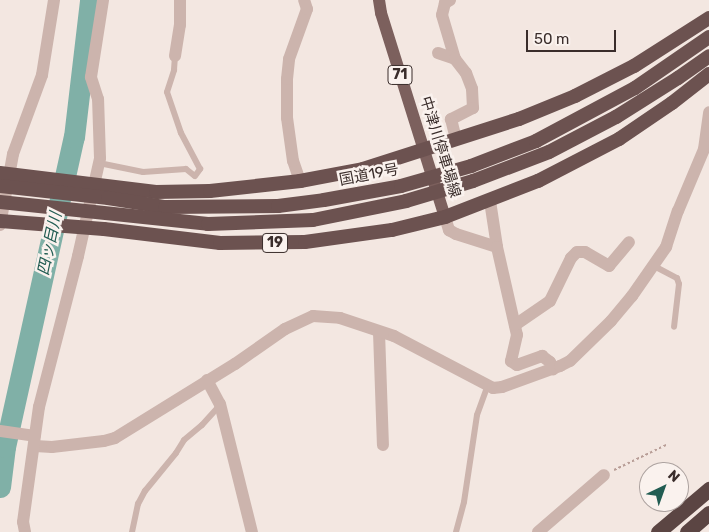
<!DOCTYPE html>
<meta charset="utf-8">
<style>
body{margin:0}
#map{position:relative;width:709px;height:532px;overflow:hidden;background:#f3e7e1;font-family:Rubik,"Noto Sans JP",sans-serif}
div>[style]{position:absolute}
.river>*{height:21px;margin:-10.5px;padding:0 10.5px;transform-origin:10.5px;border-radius:10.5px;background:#80b0a7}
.path>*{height:2px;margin-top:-1px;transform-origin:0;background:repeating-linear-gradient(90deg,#b89e97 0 2.5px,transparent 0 5px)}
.service>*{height:6px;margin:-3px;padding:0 3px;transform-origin:3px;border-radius:3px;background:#ccb4ad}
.minor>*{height:12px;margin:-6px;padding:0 6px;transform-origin:6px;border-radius:6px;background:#ccb4ad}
.primary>*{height:12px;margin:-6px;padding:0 6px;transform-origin:6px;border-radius:6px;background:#7c605d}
.trunk>*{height:14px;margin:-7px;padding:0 7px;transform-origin:7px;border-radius:7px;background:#6c5250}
.motorway>*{height:15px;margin:-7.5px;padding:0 7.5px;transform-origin:7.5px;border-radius:7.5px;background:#5b4543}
span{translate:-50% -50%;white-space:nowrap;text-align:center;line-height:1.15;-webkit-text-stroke:5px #faf2ee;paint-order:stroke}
.shield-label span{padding:1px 4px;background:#faf2ee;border:1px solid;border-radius:4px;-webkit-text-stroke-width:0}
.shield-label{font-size:14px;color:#3a2d2b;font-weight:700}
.street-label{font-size:15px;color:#3a2d2b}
.water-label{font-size:16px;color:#215c52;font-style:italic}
.north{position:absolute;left:639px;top:462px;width:50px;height:50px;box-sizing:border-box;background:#faf2ee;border:1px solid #ada3a0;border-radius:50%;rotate:42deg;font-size:14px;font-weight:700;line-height:20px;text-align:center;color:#3a2d2b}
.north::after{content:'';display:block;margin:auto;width:18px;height:22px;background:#215c52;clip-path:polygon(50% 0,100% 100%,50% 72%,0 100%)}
.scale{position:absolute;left:526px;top:30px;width:90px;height:22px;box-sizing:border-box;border:2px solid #3a2d2b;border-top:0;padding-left:6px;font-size:15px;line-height:18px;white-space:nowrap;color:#3a2d2b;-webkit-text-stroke:4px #faf2ee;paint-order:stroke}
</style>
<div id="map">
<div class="river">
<div style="left:0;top:487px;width:40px;rotate:-82.9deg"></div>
<div style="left:5px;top:447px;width:318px;rotate:-77.5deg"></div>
<div style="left:74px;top:137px;width:138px;rotate:-83.3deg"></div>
</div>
<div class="path">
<div style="left:614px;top:470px;width:58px;rotate:-25.7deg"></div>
</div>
<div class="service">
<div style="left:99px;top:163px;width:45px;rotate:11.6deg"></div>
<div style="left:143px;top:172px;width:43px;rotate:-4deg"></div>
<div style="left:186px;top:169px;width:11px;rotate:38deg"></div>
<div style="left:195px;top:176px;width:9px;rotate:-54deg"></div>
<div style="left:200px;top:169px;width:41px;rotate:-117.8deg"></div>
<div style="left:181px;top:133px;width:43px;rotate:-108.9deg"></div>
<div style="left:167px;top:92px;width:23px;rotate:-72deg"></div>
<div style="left:174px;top:70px;width:14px;rotate:-86deg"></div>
<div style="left:654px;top:266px;width:26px;rotate:28deg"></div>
<div style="left:677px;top:278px;width:6px;rotate:72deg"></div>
<div style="left:679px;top:284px;width:43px;rotate:96.6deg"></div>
<div style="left:132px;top:532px;width:29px;rotate:-78deg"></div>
<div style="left:138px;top:504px;width:15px;rotate:-62deg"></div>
<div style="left:145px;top:491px;width:49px;rotate:-50.8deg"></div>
<div style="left:176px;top:453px;width:15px;rotate:-58deg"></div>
<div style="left:184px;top:440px;width:23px;rotate:-40deg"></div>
<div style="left:202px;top:425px;width:27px;rotate:-48deg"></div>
<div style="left:456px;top:532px;width:31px;rotate:-75deg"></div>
<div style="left:464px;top:502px;width:88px;rotate:-81.5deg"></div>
<div style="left:477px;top:415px;width:30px;rotate:-70deg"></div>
</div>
<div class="minor">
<div style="left:450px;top:0;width:6px;rotate:149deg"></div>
<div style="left:445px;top:3px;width:12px;rotate:104deg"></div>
<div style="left:442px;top:15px;width:46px;rotate:73.5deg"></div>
<div style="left:438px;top:53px;width:18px;rotate:19deg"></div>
<div style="left:455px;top:59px;width:18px;rotate:52deg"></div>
<div style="left:466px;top:73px;width:17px;rotate:69deg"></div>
<div style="left:472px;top:89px;width:19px;rotate:87deg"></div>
<div style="left:473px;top:108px;width:25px;rotate:153deg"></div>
<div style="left:451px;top:119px;width:21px;rotate:76deg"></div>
<div style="left:175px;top:56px;width:31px;rotate:-81deg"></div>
<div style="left:180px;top:25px;width:25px;rotate:-90deg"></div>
<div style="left:300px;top:181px;width:21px;rotate:-109deg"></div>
<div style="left:293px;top:161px;width:43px;rotate:-97.9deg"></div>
<div style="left:287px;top:118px;width:39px;rotate:-90deg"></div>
<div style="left:287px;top:79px;width:20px;rotate:-84deg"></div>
<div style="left:289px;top:59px;width:53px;rotate:-70.2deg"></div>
<div style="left:307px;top:9px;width:9px;rotate:-108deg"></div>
<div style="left:490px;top:201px;width:47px;rotate:81.3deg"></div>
<div style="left:445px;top:217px;width:14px;rotate:73deg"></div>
<div style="left:449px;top:230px;width:8px;rotate:30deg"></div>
<div style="left:456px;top:234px;width:43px;rotate:17.6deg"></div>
<div style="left:497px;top:247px;width:90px;rotate:77.2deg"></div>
<div style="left:517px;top:335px;width:27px;rotate:103deg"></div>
<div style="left:511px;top:361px;width:7px;rotate:34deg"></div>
<div style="left:517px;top:365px;width:27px;rotate:-20deg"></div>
<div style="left:542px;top:356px;width:10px;rotate:37deg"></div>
<div style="left:550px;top:362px;width:8px;rotate:67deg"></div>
<div style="left:0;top:225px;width:72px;rotate:-79.6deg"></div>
<div style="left:13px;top:154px;width:84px;rotate:-69.8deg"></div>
<div style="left:42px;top:75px;width:76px;rotate:-80.9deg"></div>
<div style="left:515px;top:325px;width:42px;rotate:-34.4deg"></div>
<div style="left:550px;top:301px;width:48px;rotate:-64deg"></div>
<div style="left:571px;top:258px;width:8px;rotate:-45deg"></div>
<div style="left:577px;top:252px;width:8px"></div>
<div style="left:585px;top:252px;width:28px;rotate:30deg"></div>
<div style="left:609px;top:266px;width:31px;rotate:-50deg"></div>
<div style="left:379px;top:332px;width:113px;rotate:88deg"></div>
<div style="left:207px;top:380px;width:27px;rotate:62deg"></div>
<div style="left:220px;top:404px;width:132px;rotate:76deg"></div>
<div style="left:0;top:431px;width:35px;rotate:8deg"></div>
<div style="left:35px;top:446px;width:17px;rotate:3deg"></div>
<div style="left:52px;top:447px;width:52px;rotate:-6.6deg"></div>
<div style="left:104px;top:441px;width:11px;rotate:-15deg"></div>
<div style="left:115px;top:438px;width:141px;rotate:-31.7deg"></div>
<div style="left:235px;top:364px;width:61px;rotate:-35deg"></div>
<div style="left:285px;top:329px;width:31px;rotate:-25deg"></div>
<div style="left:313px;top:316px;width:27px;rotate:4deg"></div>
<div style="left:340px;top:318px;width:57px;rotate:18.4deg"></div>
<div style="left:394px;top:336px;width:112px;rotate:27.7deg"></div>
<div style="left:493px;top:388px;width:9px;rotate:-6deg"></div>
<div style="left:502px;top:387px;width:62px;rotate:-19.9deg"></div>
<div style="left:560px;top:366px;width:11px;rotate:-27deg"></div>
<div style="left:570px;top:361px;width:57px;rotate:-44.3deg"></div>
<div style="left:611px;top:321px;width:33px;rotate:-50deg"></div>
<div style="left:632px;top:296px;width:60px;rotate:-55.2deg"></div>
<div style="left:666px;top:247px;width:38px;rotate:-72deg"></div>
<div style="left:678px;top:211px;width:67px;rotate:-67.2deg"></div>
<div style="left:704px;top:149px;width:37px;rotate:-82deg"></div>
<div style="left:25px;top:532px;width:10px;rotate:-101deg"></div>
<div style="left:23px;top:522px;width:116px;rotate:-82.1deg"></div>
<div style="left:39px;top:407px;width:156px;rotate:-75.5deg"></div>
<div style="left:78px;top:256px;width:100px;rotate:-77.3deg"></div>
<div style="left:100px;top:158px;width:59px;rotate:-91.9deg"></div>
<div style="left:98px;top:99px;width:23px;rotate:-108deg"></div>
<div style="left:91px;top:77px;width:78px;rotate:-81.1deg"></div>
<div style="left:538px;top:532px;width:87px;rotate:-40.8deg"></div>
</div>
<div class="primary">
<div style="left:379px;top:0;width:13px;rotate:81deg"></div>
<div style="left:381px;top:13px;width:214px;rotate:72.6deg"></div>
</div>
<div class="trunk">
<div style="left:0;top:173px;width:157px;rotate:6.9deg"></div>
<div style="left:156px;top:192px;width:54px;rotate:-1.1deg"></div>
<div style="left:210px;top:191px;width:91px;rotate:-6.3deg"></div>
<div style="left:300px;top:181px;width:64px;rotate:-10.8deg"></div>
<div style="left:363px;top:169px;width:164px;rotate:-17.8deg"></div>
<div style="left:519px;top:119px;width:61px;rotate:-22.3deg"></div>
<div style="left:575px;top:96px;width:66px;rotate:-27deg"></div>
<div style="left:634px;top:66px;width:89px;rotate:-32.6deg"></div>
<div style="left:0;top:186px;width:109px;rotate:6.3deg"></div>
<div style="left:108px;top:198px;width:58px;rotate:9deg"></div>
<div style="left:165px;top:207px;width:113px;rotate:-0.5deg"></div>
<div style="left:278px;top:206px;width:46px;rotate:-7.4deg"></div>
<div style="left:324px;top:200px;width:78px;rotate:-10.3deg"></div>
<div style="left:401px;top:186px;width:73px;rotate:-15.9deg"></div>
<div style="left:471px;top:166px;width:70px;rotate:-21deg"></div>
<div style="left:536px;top:141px;width:112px;rotate:-28.2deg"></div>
<div style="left:635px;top:88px;width:90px;rotate:-34.6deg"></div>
<div style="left:0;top:202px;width:209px;rotate:6deg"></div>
<div style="left:208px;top:224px;width:105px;rotate:-2.2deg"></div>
<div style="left:313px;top:220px;width:95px;rotate:-11.5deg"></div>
<div style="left:406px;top:201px;width:70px;rotate:-16.6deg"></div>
<div style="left:473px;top:181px;width:81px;rotate:-20.9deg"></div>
<div style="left:549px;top:152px;width:76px;rotate:-27.6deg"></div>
<div style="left:616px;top:117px;width:73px;rotate:-32.2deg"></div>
<div style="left:678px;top:78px;width:38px;rotate:-35deg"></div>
<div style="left:0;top:221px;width:104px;rotate:4.4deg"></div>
<div style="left:104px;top:229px;width:117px;rotate:6.9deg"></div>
<div style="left:220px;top:243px;width:85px;rotate:-0.7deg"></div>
<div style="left:305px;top:242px;width:88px;rotate:-7.9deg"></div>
<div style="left:392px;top:230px;width:55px;rotate:-13.8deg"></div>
<div style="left:445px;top:217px;width:100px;rotate:-21.2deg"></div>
<div style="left:538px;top:181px;width:91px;rotate:-27.4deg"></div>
<div style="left:619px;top:139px;width:64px;rotate:-34.2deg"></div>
<div style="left:672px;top:103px;width:47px;rotate:-38.1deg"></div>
</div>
<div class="motorway">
<div style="left:658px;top:532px;width:67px;rotate:-40.1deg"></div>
<div style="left:687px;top:532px;width:29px;rotate:-41deg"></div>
</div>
<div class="shield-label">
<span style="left:400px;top:75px">71</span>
<span style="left:275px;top:243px">19</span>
</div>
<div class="street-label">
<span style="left:440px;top:147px;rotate:73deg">中津川停車場線</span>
<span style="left:369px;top:175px;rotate:-11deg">国道19号</span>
</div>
<div class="water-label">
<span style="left:50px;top:244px;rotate:-78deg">四ッ目川</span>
</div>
<div class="north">N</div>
<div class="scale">50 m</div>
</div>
